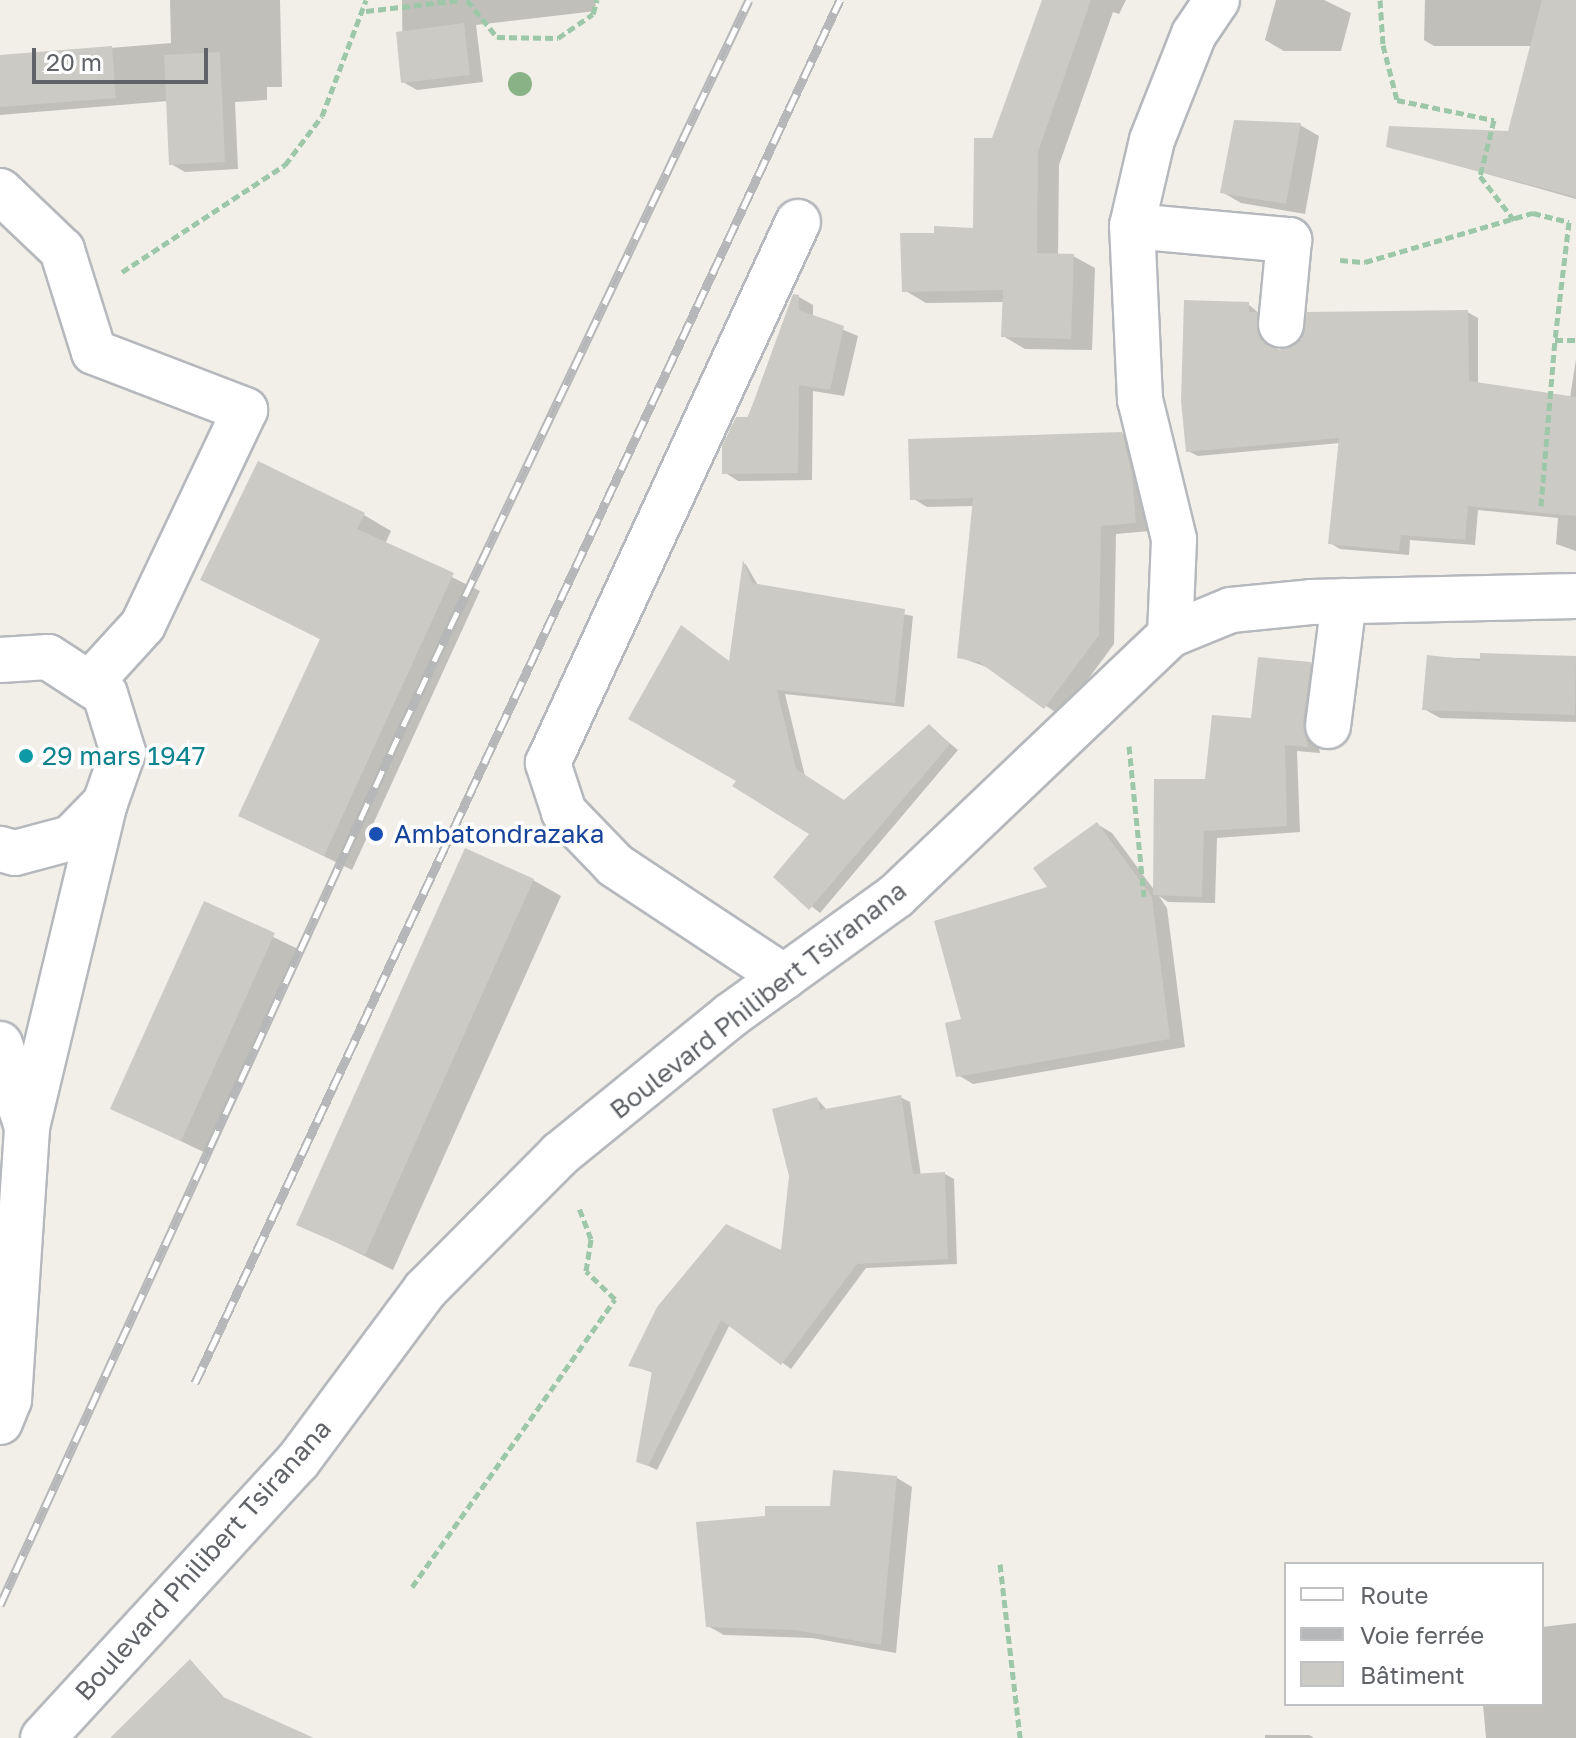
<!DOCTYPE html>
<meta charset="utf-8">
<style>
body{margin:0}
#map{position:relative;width:1576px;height:1738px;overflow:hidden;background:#f1efe8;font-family:"Golos Text",sans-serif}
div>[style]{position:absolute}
.shadow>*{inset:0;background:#0003}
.building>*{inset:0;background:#cccac5}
.path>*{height:5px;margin-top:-2.5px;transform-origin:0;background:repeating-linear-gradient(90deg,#9cc7a9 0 8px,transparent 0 12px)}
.roads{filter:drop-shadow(2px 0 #b5b8bc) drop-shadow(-2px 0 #b5b8bc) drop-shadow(0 2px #b5b8bc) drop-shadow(0 -2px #b5b8bc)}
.minor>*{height:44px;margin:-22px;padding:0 22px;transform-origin:22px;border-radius:22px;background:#fff}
.rail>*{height:9px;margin-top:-4.5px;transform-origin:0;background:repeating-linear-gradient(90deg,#fff 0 18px,#b6b7b8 0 36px);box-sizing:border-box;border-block:2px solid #b6b7b8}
.trees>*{width:24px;height:24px;margin:-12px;border-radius:50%;background:#89b387}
.dots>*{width:22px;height:22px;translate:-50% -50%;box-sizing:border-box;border:4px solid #fff;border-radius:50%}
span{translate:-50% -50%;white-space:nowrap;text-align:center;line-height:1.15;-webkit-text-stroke:7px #fff;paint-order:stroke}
.culture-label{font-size:26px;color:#0d838f}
.left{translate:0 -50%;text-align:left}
.transit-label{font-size:26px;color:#164399}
.street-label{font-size:26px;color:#5f6368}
.legend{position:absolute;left:1284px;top:1562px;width:260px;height:144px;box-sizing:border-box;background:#fff;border:2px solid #bfc1c3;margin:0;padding:10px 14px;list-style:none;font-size:24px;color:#5f6368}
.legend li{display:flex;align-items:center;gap:16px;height:40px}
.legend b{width:40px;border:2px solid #bfc1c3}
.scale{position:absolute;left:32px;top:48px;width:176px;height:36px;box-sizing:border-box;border:4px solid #5f6368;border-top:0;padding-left:10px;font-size:24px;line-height:28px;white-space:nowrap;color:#5f6368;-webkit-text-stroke:6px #fff;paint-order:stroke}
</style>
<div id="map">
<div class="shadow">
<div style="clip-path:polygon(170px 0,280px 0,282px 87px,267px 87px,267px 100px,235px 102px,238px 169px,185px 172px,171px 164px,168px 101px,0 115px,0 57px,171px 43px)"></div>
<div style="clip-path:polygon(402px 0,595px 0,596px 11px,476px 25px,483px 82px,417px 90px,403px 82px)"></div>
<div style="clip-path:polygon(1044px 0,1126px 0,1119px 14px,1113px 12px,1059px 165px,1058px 255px,1073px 256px,1095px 268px,1092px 350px,1025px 349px,1003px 336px,1004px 302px,926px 303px,904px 290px,975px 230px,993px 140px)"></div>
<div style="clip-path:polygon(1276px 0,1324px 0,1351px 13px,1341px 51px,1284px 51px,1265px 40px)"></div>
<div style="clip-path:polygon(1425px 0,1576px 0,1576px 199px,1388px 146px,1509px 133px,1532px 46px,1434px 46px,1424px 40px)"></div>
<div style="clip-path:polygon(1300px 125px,1319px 136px,1305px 214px,1241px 203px,1222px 192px)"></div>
<div style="clip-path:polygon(799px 297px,813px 305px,813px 317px,858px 336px,844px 396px,813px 391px,812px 480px,738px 481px,724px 472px)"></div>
<div style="clip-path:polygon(1248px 304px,1267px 320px,1268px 344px,1280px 351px,1467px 312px,1478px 318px,1478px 384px,1570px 398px,1576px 359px,1576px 551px,1556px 544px,1558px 518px,1478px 510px,1475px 545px,1410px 540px,1409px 555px,1340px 549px,1330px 543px,1340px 443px,1198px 456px,1188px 451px)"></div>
<div style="clip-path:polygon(1122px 434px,1137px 443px,1150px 531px,1116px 534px,1114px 644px,1061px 716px,992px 669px,959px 657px,974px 506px,927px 507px,912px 498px)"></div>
<div style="clip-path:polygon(364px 515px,391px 531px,385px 544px,480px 591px,352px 870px,240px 815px,322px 640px,203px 579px)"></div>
<div style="clip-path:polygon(745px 563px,759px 587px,913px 616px,904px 707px,785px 694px,805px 776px,845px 802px,929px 726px,958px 750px,820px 913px,775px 877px,812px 834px,738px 781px,731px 663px)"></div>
<div style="clip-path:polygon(1429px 657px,1576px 662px,1576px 722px,1440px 718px,1424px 709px)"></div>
<div style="clip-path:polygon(1310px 664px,1323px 672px,1315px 731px,1320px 753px,1297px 751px,1300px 832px,1217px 838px,1215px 903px,1168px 902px,1159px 896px,1167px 908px,1185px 1047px,973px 1084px,958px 1075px,964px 1021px,1097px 824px,1112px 833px,1155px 891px,1207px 781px,1253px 720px)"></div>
<div style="clip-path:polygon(533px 880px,561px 896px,393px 1270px,299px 1224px)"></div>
<div style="clip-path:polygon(205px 904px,302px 951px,210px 1155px,113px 1109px)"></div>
<div style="clip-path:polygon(900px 1097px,910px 1102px,921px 1176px,945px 1174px,954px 1179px,957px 1264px,866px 1268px,791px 1369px,730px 1324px,657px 1470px,638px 1461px,654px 1373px,630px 1365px,783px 1253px,817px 1099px,828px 1111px)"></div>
<div style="clip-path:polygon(897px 1478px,912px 1487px,896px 1653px,812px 1638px,724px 1635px,708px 1626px,832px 1508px)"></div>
<div style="clip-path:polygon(1576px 1623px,1576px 1738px,1486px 1738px,1483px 1704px,1542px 1704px,1542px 1627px)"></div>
<div style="clip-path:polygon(191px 1661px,237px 1712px,218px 1738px,135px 1738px)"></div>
<div style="clip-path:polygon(1265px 1735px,1309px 1735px,1314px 1738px,1265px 1738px)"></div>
</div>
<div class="building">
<div style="clip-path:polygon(1042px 0,1091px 0,1038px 152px,1037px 253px,1074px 254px,1071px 339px,1001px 337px,1003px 290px,902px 292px,900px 233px,934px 233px,934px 226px,973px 228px,974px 138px,992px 138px)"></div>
<div style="clip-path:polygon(1542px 0,1576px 0,1576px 197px,1386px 147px,1389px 126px,1508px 131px)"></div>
<div style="clip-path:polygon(464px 23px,470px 75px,401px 83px,396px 32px)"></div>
<div style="clip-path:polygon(112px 46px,116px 98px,0 107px,0 55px)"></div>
<div style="clip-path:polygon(220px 52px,225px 162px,169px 165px,164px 55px)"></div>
<div style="clip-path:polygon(1234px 120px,1301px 123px,1286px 204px,1220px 193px)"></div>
<div style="clip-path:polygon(793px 294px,799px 295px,799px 310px,844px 326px,830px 390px,799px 385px,798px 473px,722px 474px,722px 446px,736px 417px,748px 417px)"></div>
<div style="clip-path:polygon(1184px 300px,1249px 302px,1249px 312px,1257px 312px,1259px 336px,1279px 350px,1301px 340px,1307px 312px,1468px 310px,1469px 381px,1576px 397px,1576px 516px,1468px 506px,1465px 540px,1401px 535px,1399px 551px,1328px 544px,1339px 438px,1186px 452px,1181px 401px)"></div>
<div style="clip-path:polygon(1122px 432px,1132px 474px,1136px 523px,1101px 526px,1099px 635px,1044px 709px,979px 662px,957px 658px,973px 498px,910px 500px,908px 439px)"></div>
<div style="clip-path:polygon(258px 461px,365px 513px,357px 529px,454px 573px,324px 856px,238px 816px,320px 639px,200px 580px)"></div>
<div style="clip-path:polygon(743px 560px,752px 583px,905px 609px,895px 703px,777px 690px,796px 769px,844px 800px,929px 724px,950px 744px,809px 910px,773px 877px,809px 834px,732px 786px,736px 781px,628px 719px,681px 625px,729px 661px)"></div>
<div style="clip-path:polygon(1480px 653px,1576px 656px,1575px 715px,1422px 710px,1427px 655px,1480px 661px)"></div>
<div style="clip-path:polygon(1258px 657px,1311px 662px,1303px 723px,1308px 747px,1285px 745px,1287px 826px,1204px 831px,1202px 897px,1153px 895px,1154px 779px,1205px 779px,1212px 715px,1251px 718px)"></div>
<div style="clip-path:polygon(1097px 822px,1152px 897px,1170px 1039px,956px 1077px,945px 1023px,961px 1019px,934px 921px,1047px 887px,1033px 868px)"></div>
<div style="clip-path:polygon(465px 848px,534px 879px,365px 1255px,296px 1225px)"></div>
<div style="clip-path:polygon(204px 901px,275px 933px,181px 1141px,110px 1109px)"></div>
<div style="clip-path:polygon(901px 1095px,913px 1174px,945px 1172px,948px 1259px,857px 1264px,781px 1365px,721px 1320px,648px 1466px,636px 1462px,652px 1371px,628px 1366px,657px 1307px,726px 1224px,781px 1250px,789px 1176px,772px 1109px,817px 1097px,820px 1110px)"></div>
<div style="clip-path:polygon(833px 1470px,897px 1476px,881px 1645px,795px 1630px,706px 1627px,696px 1522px,765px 1516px,765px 1506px,830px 1506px)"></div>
<div style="clip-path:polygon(190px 1659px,221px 1696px,314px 1738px,110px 1738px)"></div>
</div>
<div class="path">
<div style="left:467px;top:0;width:48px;rotate:51deg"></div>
<div style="left:497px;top:37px;width:61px;rotate:0.9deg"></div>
<div style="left:558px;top:38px;width:42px;rotate:-34.4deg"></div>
<div style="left:593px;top:14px;width:15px;rotate:-74deg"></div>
<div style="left:1380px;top:0;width:45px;rotate:86.2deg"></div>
<div style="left:1383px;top:45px;width:57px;rotate:75.7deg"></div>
<div style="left:1397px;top:100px;width:99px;rotate:11.7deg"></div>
<div style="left:1494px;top:120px;width:58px;rotate:104deg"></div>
<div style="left:1480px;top:176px;width:56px;rotate:52.3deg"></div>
<div style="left:366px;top:11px;width:95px;rotate:-6.7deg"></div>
<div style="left:1340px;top:260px;width:25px;rotate:5deg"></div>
<div style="left:1365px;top:262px;width:175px;rotate:-16.3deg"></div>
<div style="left:1533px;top:213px;width:37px;rotate:14deg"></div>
<div style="left:1569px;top:222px;width:119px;rotate:96.8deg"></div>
<div style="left:1555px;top:340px;width:21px"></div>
<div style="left:122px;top:272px;width:195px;rotate:-33.3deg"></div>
<div style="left:285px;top:165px;width:61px;rotate:-52.9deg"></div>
<div style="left:322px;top:116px;width:124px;rotate:-69.2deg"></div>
<div style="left:1541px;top:506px;width:167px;rotate:-85.2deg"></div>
<div style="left:1129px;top:746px;width:151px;rotate:84.3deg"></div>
<div style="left:1000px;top:1564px;width:175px;rotate:83.4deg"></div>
<div style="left:412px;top:1587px;width:352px;rotate:-54.8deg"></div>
<div style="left:615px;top:1299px;width:40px;rotate:-136deg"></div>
<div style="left:586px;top:1271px;width:32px;rotate:-81deg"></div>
<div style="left:591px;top:1239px;width:33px;rotate:-111deg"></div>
</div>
<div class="roads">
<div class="minor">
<div style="left:0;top:191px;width:86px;rotate:43.6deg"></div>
<div style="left:62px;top:250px;width:107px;rotate:72.6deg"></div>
<div style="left:94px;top:352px;width:162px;rotate:21deg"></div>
<div style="left:245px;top:410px;width:238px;rotate:115.4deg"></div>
<div style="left:143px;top:625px;width:79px;rotate:132.4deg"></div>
<div style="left:1132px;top:226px;width:158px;rotate:5.1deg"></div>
<div style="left:1289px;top:240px;width:85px;rotate:95.4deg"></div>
<div style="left:1170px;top:635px;width:96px;rotate:-87.6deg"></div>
<div style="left:1174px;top:539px;width:143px;rotate:-103.7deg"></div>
<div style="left:1140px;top:400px;width:174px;rotate:-92.6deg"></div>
<div style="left:1132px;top:226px;width:88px;rotate:-76.9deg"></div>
<div style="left:1152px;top:140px;width:114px;rotate:-68.4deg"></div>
<div style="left:1194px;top:34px;width:41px;rotate:-55.9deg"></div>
<div style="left:0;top:660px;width:48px;rotate:-3.6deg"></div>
<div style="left:48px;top:657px;width:68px;rotate:33deg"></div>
<div style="left:105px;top:694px;width:61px;rotate:72.8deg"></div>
<div style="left:123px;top:752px;width:54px;rotate:109.4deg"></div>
<div style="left:105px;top:803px;width:49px;rotate:134.2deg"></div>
<div style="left:71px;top:838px;width:58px;rotate:165deg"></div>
<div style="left:15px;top:853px;width:16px;rotate:-165deg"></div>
<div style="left:1328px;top:726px;width:126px;rotate:-82.7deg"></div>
<div style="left:784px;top:977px;width:203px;rotate:-146.5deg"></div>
<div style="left:615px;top:865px;width:74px;rotate:-133.9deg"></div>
<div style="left:564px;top:812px;width:52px;rotate:-108.1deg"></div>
<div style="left:548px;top:763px;width:596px;rotate:-65.2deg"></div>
<div style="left:0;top:1044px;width:87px;rotate:72deg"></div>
<div style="left:0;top:1422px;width:24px;rotate:-68deg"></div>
<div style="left:9px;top:1400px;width:274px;rotate:-86.2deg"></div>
<div style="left:27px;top:1127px;width:333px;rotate:-76.5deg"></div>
<div style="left:43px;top:1738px;width:377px;rotate:-47.4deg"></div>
<div style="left:298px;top:1461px;width:213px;rotate:-53.4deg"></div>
<div style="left:425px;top:1290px;width:192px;rotate:-45.2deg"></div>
<div style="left:560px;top:1154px;width:220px;rotate:-39.1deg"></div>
<div style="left:731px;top:1015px;width:203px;rotate:-35.8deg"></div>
<div style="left:896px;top:896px;width:378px;rotate:-43.6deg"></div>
<div style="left:1170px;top:635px;width:66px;rotate:-22.3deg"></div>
<div style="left:1231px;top:610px;width:80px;rotate:-5.7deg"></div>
<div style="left:1311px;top:602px;width:265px;rotate:-1.3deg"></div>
</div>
</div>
<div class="rail">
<div style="left:195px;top:1383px;width:1526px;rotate:-65deg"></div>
<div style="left:0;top:1605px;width:967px;rotate:-65.37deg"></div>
<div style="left:403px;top:726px;width:804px;rotate:-64.52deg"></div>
</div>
<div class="trees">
<div style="left:520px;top:84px"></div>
</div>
<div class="dots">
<div style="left:26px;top:756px;background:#0f9aa8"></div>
<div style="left:376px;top:834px;background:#1a4fb4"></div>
</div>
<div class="culture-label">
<span class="left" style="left:42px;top:756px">29 mars 1947</span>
</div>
<div class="transit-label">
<span class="left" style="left:394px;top:834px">Ambatondrazaka</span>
</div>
<div class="street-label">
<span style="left:758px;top:1000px;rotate:-38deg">Boulevard Philibert Tsiranana</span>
<span style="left:203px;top:1560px;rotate:-48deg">Boulevard Philibert Tsiranana</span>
</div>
<ul class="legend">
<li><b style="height:10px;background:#fff"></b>Route</li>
<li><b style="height:10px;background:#b6b7b8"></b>Voie ferrée</li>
<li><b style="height:22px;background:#cccac5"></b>Bâtiment</li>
</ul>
<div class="scale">20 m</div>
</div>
